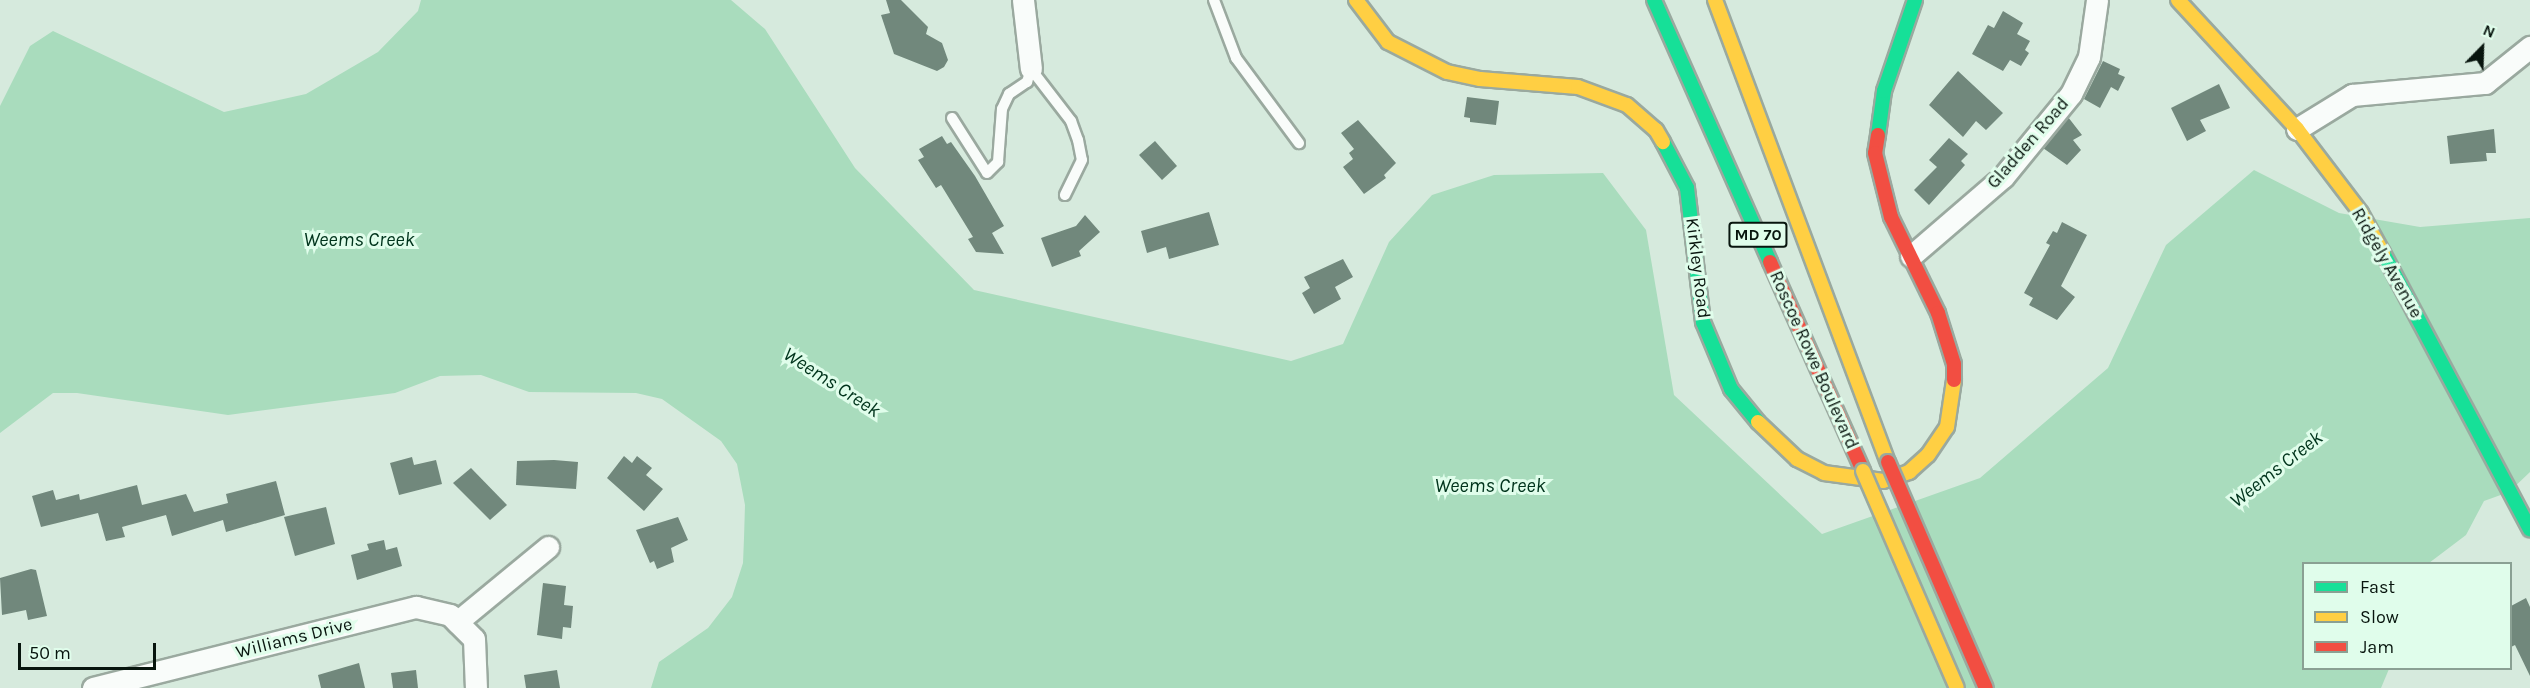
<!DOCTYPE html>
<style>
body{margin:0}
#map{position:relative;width:2530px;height:688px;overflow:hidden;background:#d6eadd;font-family:Karla,sans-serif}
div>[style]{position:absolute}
.water>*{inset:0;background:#a9dcbd}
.building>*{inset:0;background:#71887c}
.roads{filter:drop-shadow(2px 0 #9aa99f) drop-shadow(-2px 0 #9aa99f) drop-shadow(0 2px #9aa99f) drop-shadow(0 -2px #9aa99f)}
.lane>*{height:10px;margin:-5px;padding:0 5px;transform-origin:5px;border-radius:5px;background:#f9fcfa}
.street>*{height:21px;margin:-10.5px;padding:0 10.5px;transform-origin:10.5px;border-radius:10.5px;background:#f9fcfa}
.fast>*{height:14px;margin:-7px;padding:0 7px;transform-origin:7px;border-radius:7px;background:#16e098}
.slow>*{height:14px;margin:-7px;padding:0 7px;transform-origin:7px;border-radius:7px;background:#ffcf43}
.jam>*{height:14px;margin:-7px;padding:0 7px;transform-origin:7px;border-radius:7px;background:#f24e42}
.bridges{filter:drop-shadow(2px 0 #9aa99f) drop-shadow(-2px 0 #9aa99f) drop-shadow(0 2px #9aa99f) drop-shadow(0 -2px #9aa99f)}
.slow-bridge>*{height:14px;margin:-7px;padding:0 7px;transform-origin:7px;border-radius:7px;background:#ffcf43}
.jam-bridge>*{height:14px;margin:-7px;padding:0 7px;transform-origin:7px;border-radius:7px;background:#f24e42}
span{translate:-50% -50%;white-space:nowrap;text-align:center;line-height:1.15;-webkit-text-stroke:6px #e0fdeb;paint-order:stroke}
.shield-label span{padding:2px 4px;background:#e0fdeb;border:2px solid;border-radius:4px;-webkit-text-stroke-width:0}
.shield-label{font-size:16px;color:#08150e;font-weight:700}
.street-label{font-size:18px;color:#08150e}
.water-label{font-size:20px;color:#00341c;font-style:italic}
.legend{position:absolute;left:2302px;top:562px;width:210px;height:108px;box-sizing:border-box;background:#e0fdeb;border:2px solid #8aa093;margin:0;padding:8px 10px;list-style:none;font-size:18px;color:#08150e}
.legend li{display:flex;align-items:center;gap:12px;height:30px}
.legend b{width:30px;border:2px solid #8aa093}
.north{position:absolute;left:2452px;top:18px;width:60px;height:60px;-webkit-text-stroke:4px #e0fdeb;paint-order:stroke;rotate:23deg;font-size:16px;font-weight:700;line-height:24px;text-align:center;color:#08150e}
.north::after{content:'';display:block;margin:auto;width:21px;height:27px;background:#08150e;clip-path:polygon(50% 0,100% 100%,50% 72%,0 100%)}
.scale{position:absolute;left:18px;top:643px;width:138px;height:27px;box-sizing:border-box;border:3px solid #08150e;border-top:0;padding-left:8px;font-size:18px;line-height:21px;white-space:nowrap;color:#08150e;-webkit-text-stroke:4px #e0fdeb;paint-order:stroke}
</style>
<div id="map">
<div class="water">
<div style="clip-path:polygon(421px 0,731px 0,765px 29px,855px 168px,974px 290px,1291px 361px,1343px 344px,1389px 242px,1432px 195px,1494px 175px,1603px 173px,1646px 230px,1674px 395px,1822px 534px,1980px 478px,2108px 368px,2166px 245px,2254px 170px,2339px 213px,2420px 227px,2530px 218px,2530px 472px,2509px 492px,2484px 501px,2466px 535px,2429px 563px,2304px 564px,2304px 668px,2389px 669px,2381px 688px,651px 688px,659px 662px,708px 628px,732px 597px,743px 563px,744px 538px,745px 505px,737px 464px,721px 441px,662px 399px,636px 393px,529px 392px,481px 375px,440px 376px,395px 393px,228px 415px,77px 393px,53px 393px,0 433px,0 106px,30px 46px,53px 31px,224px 112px,306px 94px,378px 52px,418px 11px)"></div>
</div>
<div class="building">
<div style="clip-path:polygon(886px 0,901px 0,928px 27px,926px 34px,942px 43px,948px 60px,944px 67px,937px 71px,894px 54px,881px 15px,890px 13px)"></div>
<div style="clip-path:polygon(2003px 11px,2023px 23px,2017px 34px,2030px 41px,2025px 50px,2029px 53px,2021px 66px,2010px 60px,2003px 71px,1972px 54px,1988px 25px,1994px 28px)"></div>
<div style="clip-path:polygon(2103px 61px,2120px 69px,2118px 74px,2125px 77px,2118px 91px,2111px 87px,2100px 108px,2084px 99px)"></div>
<div style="clip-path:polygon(1958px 71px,2003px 113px,1986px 130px,1976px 121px,1963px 137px,1929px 105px)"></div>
<div style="clip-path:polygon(2219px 84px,2230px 108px,2200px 120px,2206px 131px,2187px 141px,2171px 108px)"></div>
<div style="clip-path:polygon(1467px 97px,1499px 101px,1496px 125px,1470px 122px,1470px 118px,1464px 117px)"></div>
<div style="clip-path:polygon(2068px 117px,2082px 135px,2073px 140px,2081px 150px,2067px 165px,2043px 148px)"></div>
<div style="clip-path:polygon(1358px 120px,1396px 163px,1384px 175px,1386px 178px,1364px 194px,1343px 167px,1353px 159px,1349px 153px,1354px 149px,1341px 133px)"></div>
<div style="clip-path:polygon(2494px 129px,2496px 153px,2486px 153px,2487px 161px,2450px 164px,2447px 136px)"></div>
<div style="clip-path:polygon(942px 136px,947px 144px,951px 142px,975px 176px,1004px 226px,992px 233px,1004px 254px,976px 252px,968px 239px,973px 237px,941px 185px,936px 188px,918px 160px,924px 157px,919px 149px)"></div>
<div style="clip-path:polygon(1949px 138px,1968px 154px,1961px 161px,1965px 165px,1929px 205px,1914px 190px,1937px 167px,1929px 160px)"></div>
<div style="clip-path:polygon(1155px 141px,1177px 166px,1162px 180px,1139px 155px)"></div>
<div style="clip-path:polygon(1209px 212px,1219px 245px,1169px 259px,1166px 247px,1147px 253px,1141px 231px)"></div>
<div style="clip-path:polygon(1085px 215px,1100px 232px,1079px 251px,1081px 256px,1052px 267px,1041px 238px,1076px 226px)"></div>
<div style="clip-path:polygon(2062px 222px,2087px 235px,2061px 286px,2075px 297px,2057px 320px,2029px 305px,2033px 298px,2024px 293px,2050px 245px,2046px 243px,2053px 231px,2057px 233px)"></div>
<div style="clip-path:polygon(1343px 259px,1353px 277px,1335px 287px,1341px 299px,1314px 314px,1302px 293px,1310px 288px,1304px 277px)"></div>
<div style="clip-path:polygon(624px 456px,632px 463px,637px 456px,652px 468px,646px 475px,663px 489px,644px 511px,607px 478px)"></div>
<div style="clip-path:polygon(412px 457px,414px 465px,436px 460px,442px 484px,399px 495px,390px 463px)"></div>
<div style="clip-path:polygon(554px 460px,578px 462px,576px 489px,516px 485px,517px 461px)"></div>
<div style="clip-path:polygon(471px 468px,507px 505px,490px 520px,453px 483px)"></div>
<div style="clip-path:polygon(276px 481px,285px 515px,226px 532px,223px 520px,172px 536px,166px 515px,122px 527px,125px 537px,106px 541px,98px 513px,41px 527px,32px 496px,53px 490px,56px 500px,79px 494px,80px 500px,137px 485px,142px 505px,186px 494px,194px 512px,228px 503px,226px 494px)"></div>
<div style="clip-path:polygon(326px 507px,335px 544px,295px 556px,284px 517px)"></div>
<div style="clip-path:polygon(678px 517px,688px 540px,671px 548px,674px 562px,657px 569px,654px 561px,650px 563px,636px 530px)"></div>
<div style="clip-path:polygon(384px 540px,386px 550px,397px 547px,402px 566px,357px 580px,351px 555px,369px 550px,367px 544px)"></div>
<div style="clip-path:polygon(31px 569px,36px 570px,47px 616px,28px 620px,26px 610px,2px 615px,0 578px)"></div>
<div style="clip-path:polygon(543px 583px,566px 586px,564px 605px,573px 606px,571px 628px,563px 627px,562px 639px,537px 635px)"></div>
<div style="clip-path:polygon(2526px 598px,2530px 607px,2530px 676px,2515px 645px,2511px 647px,2511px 606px)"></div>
<div style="clip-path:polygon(359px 663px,365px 688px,321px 688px,318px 675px)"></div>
<div style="clip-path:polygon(416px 670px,418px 688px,393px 688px,391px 673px)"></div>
<div style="clip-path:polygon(557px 670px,560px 688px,526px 688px,524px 675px)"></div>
</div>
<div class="roads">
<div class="lane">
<div style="left:1214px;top:0;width:62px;rotate:69.2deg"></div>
<div style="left:1236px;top:58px;width:106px;rotate:53.5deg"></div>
<div style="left:1031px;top:69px;width:66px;rotate:52.4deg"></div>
<div style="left:1071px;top:121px;width:20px;rotate:70deg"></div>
<div style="left:1078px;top:140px;width:20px;rotate:79deg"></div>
<div style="left:1082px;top:160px;width:39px;rotate:116deg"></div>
<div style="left:952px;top:118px;width:65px;rotate:57.5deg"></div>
<div style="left:987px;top:173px;width:16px;rotate:-45deg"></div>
<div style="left:998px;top:162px;width:53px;rotate:-85.7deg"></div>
<div style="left:1002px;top:109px;width:17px;rotate:-65deg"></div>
<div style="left:1009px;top:94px;width:22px;rotate:-34deg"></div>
<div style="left:1027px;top:82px;width:14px;rotate:-73deg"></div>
</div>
<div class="street">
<div style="left:1023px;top:0;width:69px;rotate:83.4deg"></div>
<div style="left:2297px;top:129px;width:65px;rotate:-31.7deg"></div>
<div style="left:2352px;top:95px;width:134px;rotate:-5.2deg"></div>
<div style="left:2485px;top:83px;width:58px;rotate:-38.7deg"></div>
<div style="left:1911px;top:256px;width:121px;rotate:-40.7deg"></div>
<div style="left:2003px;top:177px;width:107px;rotate:-50.7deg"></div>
<div style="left:2071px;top:94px;width:41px;rotate:-64.1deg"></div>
<div style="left:2089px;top:57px;width:58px;rotate:-82deg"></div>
<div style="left:457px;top:622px;width:118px;rotate:-39.5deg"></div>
<div style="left:93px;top:688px;width:333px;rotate:-14.1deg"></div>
<div style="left:416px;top:607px;width:35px;rotate:13deg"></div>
<div style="left:450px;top:615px;width:34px;rotate:45deg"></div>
<div style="left:474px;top:639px;width:49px;rotate:87.7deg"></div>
</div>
<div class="fast">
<div style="left:1654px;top:0;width:287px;rotate:66.1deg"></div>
<div style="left:1878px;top:135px;width:44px;rotate:-82.2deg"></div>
<div style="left:1884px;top:91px;width:96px;rotate:-71.2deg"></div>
<div style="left:1663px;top:142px;width:52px;rotate:62.4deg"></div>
<div style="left:1687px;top:188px;width:135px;rotate:83.2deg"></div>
<div style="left:1703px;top:322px;width:73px;rotate:67.3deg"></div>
<div style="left:1731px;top:389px;width:43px;rotate:50.7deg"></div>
<div style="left:2383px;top:253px;width:313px;rotate:62deg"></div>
</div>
<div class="slow">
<div style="left:1356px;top:0;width:53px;rotate:52.7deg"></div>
<div style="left:1388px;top:42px;width:66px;rotate:27deg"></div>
<div style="left:1447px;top:72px;width:34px;rotate:12deg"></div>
<div style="left:1480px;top:79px;width:98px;rotate:4.7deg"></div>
<div style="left:1578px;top:87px;width:52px;rotate:20.2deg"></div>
<div style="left:1627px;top:105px;width:38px;rotate:41deg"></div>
<div style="left:1656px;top:130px;width:14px;rotate:60deg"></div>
<div style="left:1715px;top:0;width:493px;rotate:69.5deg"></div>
<div style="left:2178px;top:0;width:176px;rotate:47.3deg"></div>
<div style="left:2297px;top:129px;width:106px;rotate:52.7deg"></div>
<div style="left:2361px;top:213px;width:46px;rotate:61.2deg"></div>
<div style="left:1758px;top:422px;width:54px;rotate:43.5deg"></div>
<div style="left:1797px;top:459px;width:30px;rotate:27deg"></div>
<div style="left:1824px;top:473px;width:60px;rotate:7.7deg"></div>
<div style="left:1883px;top:481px;width:28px;rotate:-19deg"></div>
<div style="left:1909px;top:472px;width:25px;rotate:-42deg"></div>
<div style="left:1928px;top:455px;width:34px;rotate:-56deg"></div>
<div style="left:1947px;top:427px;width:48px;rotate:-81.5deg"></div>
</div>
<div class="jam">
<div style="left:1878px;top:135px;width:18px;rotate:99deg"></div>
<div style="left:1875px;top:153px;width:66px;rotate:76deg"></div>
<div style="left:1891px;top:217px;width:107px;rotate:63.9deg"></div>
<div style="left:1938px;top:313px;width:53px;rotate:72.6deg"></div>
<div style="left:1954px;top:364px;width:16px;rotate:90deg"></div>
<div style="left:1770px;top:262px;width:229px;rotate:66deg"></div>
</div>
</div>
<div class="bridges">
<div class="slow-bridge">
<div style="left:1863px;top:471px;width:236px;rotate:66.6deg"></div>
</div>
<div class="jam-bridge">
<div style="left:1888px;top:462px;width:246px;rotate:66.6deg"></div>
</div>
</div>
<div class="shield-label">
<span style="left:1758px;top:235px">MD 70</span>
</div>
<div class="street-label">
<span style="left:2028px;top:143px;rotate:-49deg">Gladden Road</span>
<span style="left:2387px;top:263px;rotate:60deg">Ridgely Avenue</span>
<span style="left:1698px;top:268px;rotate:83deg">Kirkley Road</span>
<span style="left:1814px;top:360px;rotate:66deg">Roscoe Rowe Boulevard</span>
<span style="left:294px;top:638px;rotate:-14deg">Williams Drive</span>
</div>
<div class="water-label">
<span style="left:359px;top:239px">Weems Creek</span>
<span style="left:832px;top:382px;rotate:33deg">Weems Creek</span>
<span style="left:2276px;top:469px;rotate:-38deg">Weems Creek</span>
<span style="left:1490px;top:485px">Weems Creek</span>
</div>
<ul class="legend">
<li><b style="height:8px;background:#16e098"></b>Fast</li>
<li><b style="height:8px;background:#ffcf43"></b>Slow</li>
<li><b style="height:8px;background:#f24e42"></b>Jam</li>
</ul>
<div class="north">N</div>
<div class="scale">50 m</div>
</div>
